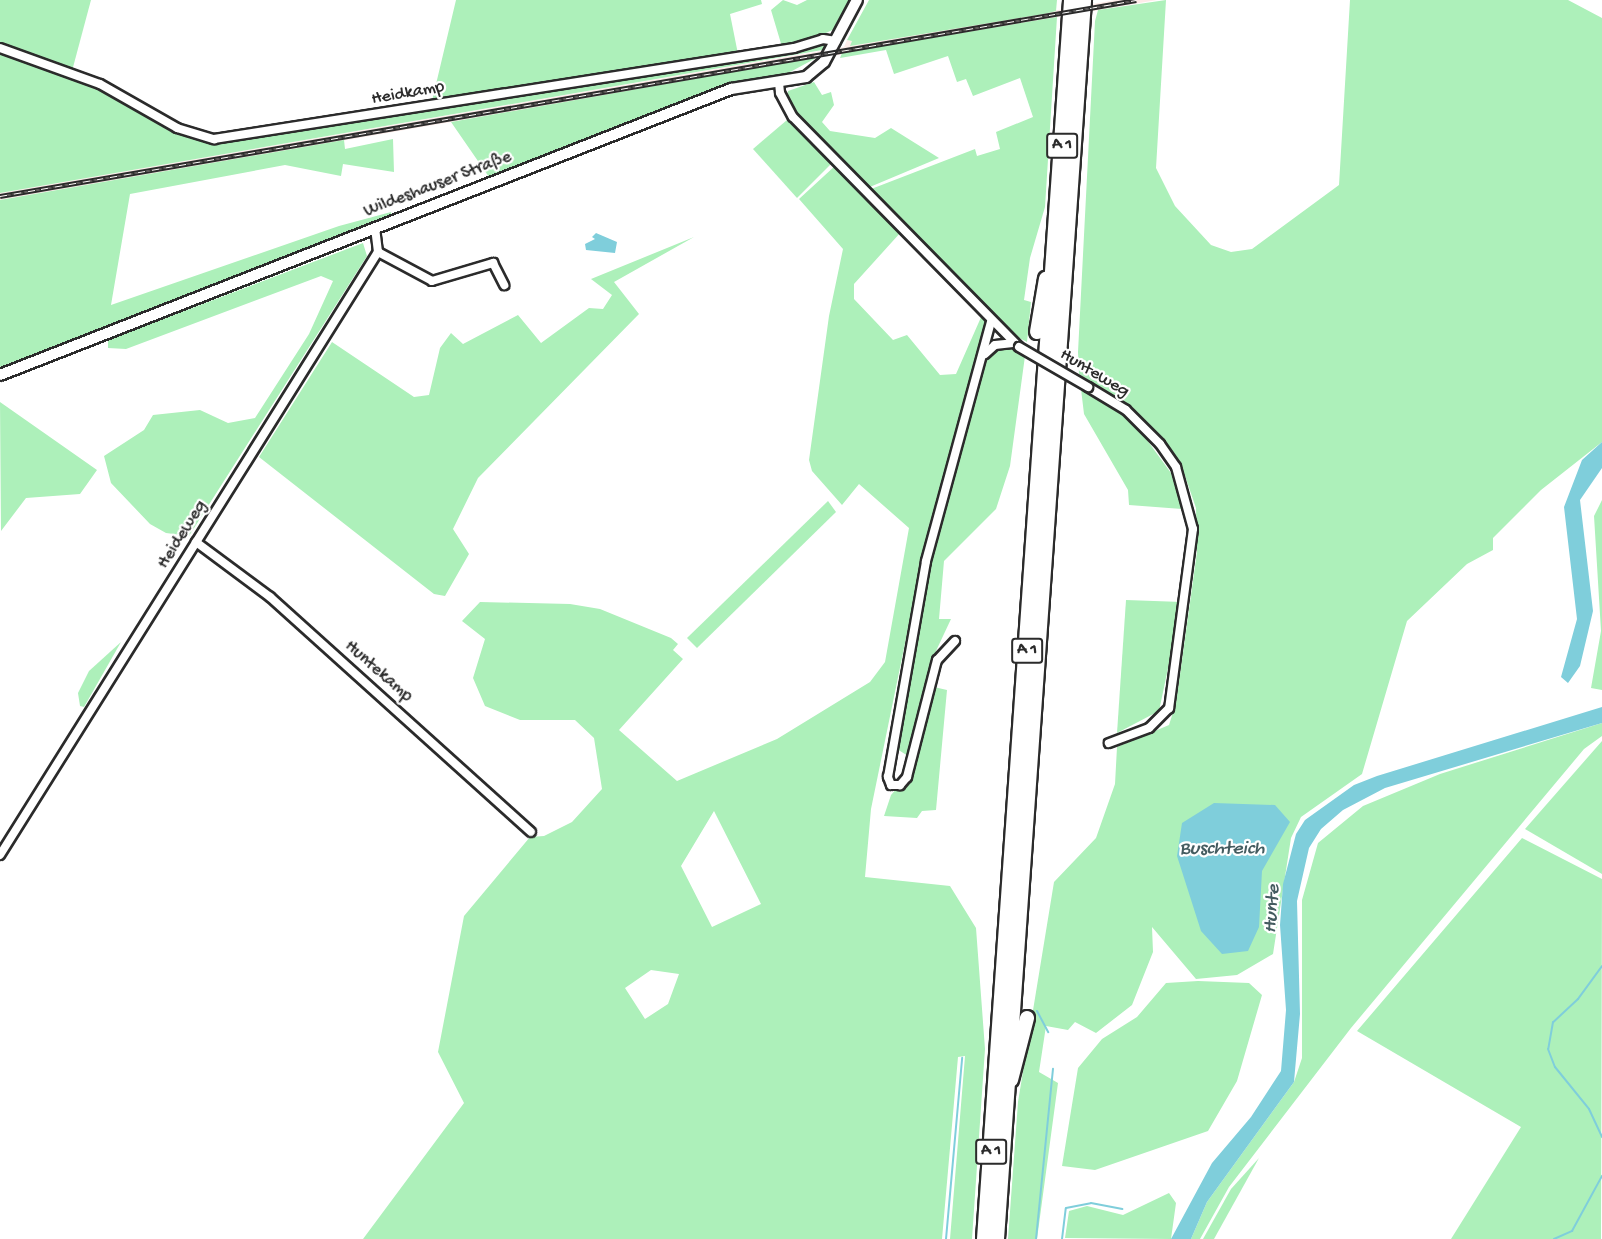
<!DOCTYPE html>
<meta charset="utf-8">
<style>
body{margin:0}
#map{position:relative;width:1602px;height:1239px;overflow:hidden;background:#fff;font-family:"Gochi Hand",sans-serif}
div>[style]{position:absolute}
.built>*{inset:0;background:#fdebe8}
.green>*{inset:0;background:#adf0ba}
.water>*{inset:0;background:#7fcedb}
.stream>*{height:2px;margin:-1px;padding:0 1px;transform-origin:1px;border-radius:1px;background:#7fcedb}
.roads{filter:drop-shadow(2px 0 #2b2b2b) drop-shadow(-2px 0 #2b2b2b) drop-shadow(0 2px #2b2b2b) drop-shadow(0 -2px #2b2b2b)}
.minor>*{height:8px;margin:-4px;padding:0 4px;transform-origin:4px;border-radius:4px;background:#fff}
.secondary>*{height:10px;margin:-5px;padding:0 5px;transform-origin:5px;border-radius:5px;background:#fff}
.motorway>*{height:14px;margin:-7px;padding:0 7px;transform-origin:7px;border-radius:7px;background:#fff}
.rail>*{height:4.5px;margin-top:-2.25px;transform-origin:0;background:repeating-linear-gradient(90deg,#fff 0 7px,#2b2b2b 0 14px);box-sizing:border-box;border-block:2px solid #2b2b2b}
.bridges{filter:drop-shadow(2px 0 #2b2b2b) drop-shadow(-2px 0 #2b2b2b) drop-shadow(0 2px #2b2b2b) drop-shadow(0 -2px #2b2b2b)}
.minor-bridge>*{height:8px;margin:-4px;padding:0 4px;transform-origin:4px;border-radius:4px;background:#fff}
span{translate:-50% -50%;white-space:nowrap;text-align:center;line-height:1.15;-webkit-text-stroke:4.5px #fff;paint-order:stroke}
.shield-label span{padding:2px 4px;background:#fff;border:2px solid;border-radius:4px;-webkit-text-stroke-width:0}
.shield-label{font-size:16px;color:#2b2b2b;font-weight:700}
.street-label{font-size:18px;color:#2b2b2b}
.water-label{font-size:20px;color:#445c60;font-style:italic}
</style>
<div id="map">
<div class="built">
<div style="clip-path:polygon(1116px 0,1157px 0,0 200px,0 193px,844px 47px,847px 40px,852px 41px,851px 46px)"></div>
</div>
<div class="green">
<div style="clip-path:polygon(0 0,91px 0,72px 71px,0 45px)"></div>
<div style="clip-path:polygon(456px 0,761px 0,762px 4px,730px 14px,738px 54px,432px 101px)"></div>
<div style="clip-path:polygon(783px 0,797px 5px,807px 0,852px 0,839px 27px,804px 43px,782px 47px,771px 10px)"></div>
<div style="clip-path:polygon(869px 0,1057px 0,1056px 11px,1044px 14px,850px 46px,852px 41px,847px 40px)"></div>
<div style="clip-path:polygon(1166px 0,1156px 168px,1175px 206px,1211px 245px,1231px 252px,1252px 249px,1339px 185px,1350px 0,1568px 0,1602px 18px,1602px 442px,1541px 490px,1493px 538px,1493px 550px,1467px 564px,1407px 621px,1362px 774px,1301px 817px,1291px 838px,1273px 954px,1237px 975px,1196px 979px,1152px 927px,1153px 952px,1132px 1005px,1096px 1033px,1075px 1022px,1068px 1030px,1046px 1026px,1039px 1072px,1058px 1083px,1037px 1239px,1008px 1239px,1018px 1102px,1054px 882px,1096px 838px,1115px 784px,1117px 747px,1169px 725px,1176px 703px,1197px 552px,1196px 508px,1185px 476px,1163px 440px,1128px 406px,1079px 374px,1078px 352px,1095px 21px,1098px 10px)"></div>
<div style="clip-path:polygon(1057px 17px,1045px 207px,1030px 258px,1024px 300px,1031px 302px,1027px 342px,1002px 329px,866px 191px,975px 149px,977px 156px,1000px 149px,996px 132px,1033px 117px,1020px 78px,973px 96px,966px 79px,957px 82px,948px 56px,894px 74px,886px 50px,840px 58px,842px 53px)"></div>
<div style="clip-path:polygon(826px 42px,828px 49px,0 193px,0 50px,100px 87px,177px 131px,214px 141px)"></div>
<div style="clip-path:polygon(818px 57px,779px 78px,688px 101px,489px 177px,451px 122px)"></div>
<div style="clip-path:polygon(814px 82px,822px 95px,831px 92px,834px 105px,822px 122px,830px 131px,875px 138px,891px 128px,939px 158px,865px 189px,787px 103px,788px 91px)"></div>
<div style="clip-path:polygon(787px 120px,833px 162px,797px 198px,753px 149px)"></div>
<div style="clip-path:polygon(393px 139px,394px 172px,343px 164px,341px 176px,285px 165px,130px 194px,111px 305px,339px 226px,391px 212px,392px 217px,0 367px,0 200px,344px 140px,345px 149px)"></div>
<div style="clip-path:polygon(evenodd,836px 165px,901px 232px,854px 284px,854px 299px,893px 340px,907px 335px,940px 375px,956px 374px,982px 315px,986px 318px,984px 341px,927px 536px,871px 809px,865px 877px,950px 886px,976px 928px,985px 1049px,972px 1239px,950px 1239px,965px 1056px,958px 1057px,942px 1239px,363px 1239px,464px 1103px,438px 1052px,464px 916px,530px 837px,544px 836px,572px 822px,602px 789px,594px 738px,575px 720px,520px 720px,485px 706px,473px 678px,485px 639px,462px 621px,480px 602px,570px 604px,600px 609px,671px 638px,678px 644px,673px 650px,683px 659px,619px 730px,677px 781px,777px 739px,870px 682px,885px 662px,909px 528px,859px 484px,842px 505px,812px 471px,809px 460px,829px 316px,843px 249px,799px 199px,836px 165px,714px 811px,761px 904px,712px 927px,681px 866px,714px 811px,836px 165px,651px 970px,679px 974px,668px 1004px,645px 1019px,625px 988px,651px 970px)"></div>
<div style="clip-path:polygon(694px 237px,614px 282px,639px 314px,478px 478px,453px 529px,469px 554px,445px 596px,434px 594px,259px 457px,332px 342px,414px 397px,429px 395px,440px 348px,451px 333px,463px 344px,518px 315px,541px 343px,589px 308px,603px 309px,612px 295px,591px 279px)"></div>
<div style="clip-path:polygon(363px 243px,367px 256px,189px 536px,166px 533px,150px 524px,111px 483px,104px 456px,144px 430px,153px 415px,200px 410px,228px 423px,255px 418px,309px 334px,333px 281px,321px 276px,126px 349px,108px 348px,108px 340px)"></div>
<div style="clip-path:polygon(1001px 347px,1014px 347px,1025px 356px,1010px 466px,996px 509px,944px 561px,939px 619px,951px 619px,936px 651px,908px 756px,897px 749px,935px 538px,985px 361px)"></div>
<div style="clip-path:polygon(1081px 389px,1104px 400px,1139px 429px,1171px 473px,1182px 509px,1129px 505px,1128px 490px,1084px 414px)"></div>
<div style="clip-path:polygon(0 402px,97px 470px,80px 494px,26px 498px,1px 531px)"></div>
<div style="clip-path:polygon(1602px 500px,1602px 690px,1591px 688px,1601px 631px,1594px 516px)"></div>
<div style="clip-path:polygon(828px 501px,836px 512px,697px 648px,687px 638px)"></div>
<div style="clip-path:polygon(1126px 600px,1182px 602px,1159px 711px,1117px 733px)"></div>
<div style="clip-path:polygon(121px 642px,84px 707px,80px 706px,78px 693px,89px 671px)"></div>
<div style="clip-path:polygon(934px 687px,947px 690px,936px 810px,922px 811px,917px 818px,884px 816px,891px 795px,912px 771px)"></div>
<div style="clip-path:polygon(1602px 723px,1602px 736px,1584px 749px,1351px 1028px,1229px 1187px,1200px 1239px,1191px 1239px,1207px 1202px,1294px 1082px,1302px 1058px,1302px 900px,1318px 843px,1363px 806px,1440px 774px)"></div>
<div style="clip-path:polygon(1602px 741px,1602px 874px,1525px 829px)"></div>
<div style="clip-path:polygon(1522px 838px,1602px 879px,1601px 1239px,1451px 1239px,1521px 1127px,1357px 1031px)"></div>
<div style="clip-path:polygon(1198px 981px,1249px 983px,1262px 995px,1237px 1081px,1208px 1131px,1095px 1170px,1062px 1166px,1078px 1068px,1102px 1039px,1137px 1017px,1166px 983px)"></div>
<div style="clip-path:polygon(1259px 1158px,1214px 1239px,1203px 1239px,1231px 1189px)"></div>
<div style="clip-path:polygon(1169px 1193px,1176px 1203px,1171px 1239px,1065px 1238px,1069px 1211px,1087px 1206px,1123px 1215px)"></div>
</div>
<div class="water">
<div style="clip-path:polygon(596px 233px,617px 242px,615px 253px,586px 250px,585px 244px,595px 239px,592px 237px)"></div>
<div style="clip-path:polygon(1602px 442px,1602px 468px,1580px 500px,1593px 611px,1580px 666px,1568px 683px,1561px 677px,1577px 619px,1564px 507px,1582px 460px)"></div>
<div style="clip-path:polygon(1602px 707px,1602px 723px,1385px 788px,1343px 810px,1321px 829px,1309px 848px,1297px 901px,1300px 1014px,1294px 1082px,1207px 1202px,1191px 1239px,1171px 1239px,1212px 1163px,1251px 1117px,1281px 1071px,1286px 1010px,1280px 925px,1283px 884px,1296px 834px,1305px 820px,1354px 785px,1377px 776px)"></div>
<div style="clip-path:polygon(1214px 803px,1275px 805px,1290px 822px,1262px 871px,1259px 927px,1248px 951px,1222px 954px,1201px 931px,1177px 856px,1182px 823px)"></div>
</div>
<div class="stream">
<div style="left:1602px;top:966px;width:41px;rotate:126deg"></div>
<div style="left:1578px;top:999px;width:34px;rotate:137deg"></div>
<div style="left:1553px;top:1022px;width:27px;rotate:100deg"></div>
<div style="left:1548px;top:1049px;width:19px;rotate:69deg"></div>
<div style="left:1555px;top:1067px;width:54px;rotate:51deg"></div>
<div style="left:1589px;top:1109px;width:31px;rotate:65deg"></div>
<div style="left:1037px;top:1011px;width:24px;rotate:62deg"></div>
<div style="left:946px;top:1239px;width:182px;rotate:-84.9deg"></div>
<div style="left:1036px;top:1239px;width:171px;rotate:-84.3deg"></div>
<div style="left:1062px;top:1239px;width:31px;rotate:-83deg"></div>
<div style="left:1066px;top:1208px;width:25px;rotate:-11deg"></div>
<div style="left:1091px;top:1203px;width:32px;rotate:11deg"></div>
<div style="left:1554px;top:1239px;width:20px;rotate:-24deg"></div>
<div style="left:1572px;top:1231px;width:63px;rotate:-61.4deg"></div>
</div>
<div class="roads">
<div class="minor">
<div style="left:0;top:48px;width:106px;rotate:19.8deg"></div>
<div style="left:100px;top:84px;width:89px;rotate:29.7deg"></div>
<div style="left:177px;top:128px;width:39px;rotate:17deg"></div>
<div style="left:214px;top:139px;width:587px;rotate:-8.92deg"></div>
<div style="left:794px;top:48px;width:30px;rotate:-17deg"></div>
<div style="left:823px;top:39px;width:13px;rotate:9deg"></div>
<div style="left:779px;top:83px;width:10px;rotate:84deg"></div>
<div style="left:780px;top:93px;width:27px;rotate:62deg"></div>
<div style="left:793px;top:117px;width:322px;rotate:45.5deg"></div>
<div style="left:378px;top:252px;width:61px;rotate:28.2deg"></div>
<div style="left:432px;top:281px;width:64px;rotate:-16.4deg"></div>
<div style="left:493px;top:263px;width:25px;rotate:63deg"></div>
<div style="left:985px;top:354px;width:13px;rotate:-42deg"></div>
<div style="left:995px;top:345px;width:18px;rotate:-6deg"></div>
<div style="left:1088px;top:387px;width:44px;rotate:31.2deg"></div>
<div style="left:1126px;top:410px;width:48px;rotate:45deg"></div>
<div style="left:1160px;top:444px;width:28px;rotate:55deg"></div>
<div style="left:1176px;top:467px;width:64px;rotate:74.7deg"></div>
<div style="left:1193px;top:529px;width:181px;rotate:97.6deg"></div>
<div style="left:1169px;top:708px;width:28px;rotate:135deg"></div>
<div style="left:1149px;top:728px;width:43px;rotate:159.4deg"></div>
<div style="left:196px;top:542px;width:92px;rotate:36.6deg"></div>
<div style="left:270px;top:597px;width:351px;rotate:42deg"></div>
<div style="left:955px;top:641px;width:26px;rotate:133deg"></div>
<div style="left:937px;top:660px;width:121px;rotate:104.4deg"></div>
<div style="left:907px;top:777px;width:11px;rotate:131deg"></div>
<div style="left:900px;top:785px;width:9px;rotate:180deg"></div>
<div style="left:891px;top:785px;width:9px;rotate:-111deg"></div>
<div style="left:888px;top:777px;width:219px;rotate:-80deg"></div>
<div style="left:926px;top:561px;width:248px;rotate:-74.8deg"></div>
<div style="left:0;top:855px;width:712px;rotate:-57.92deg"></div>
<div style="left:378px;top:252px;width:24px;rotate:-97deg"></div>
</div>
<div class="secondary">
<div style="left:0;top:375px;width:785px;rotate:-21.37deg"></div>
<div style="left:731px;top:89px;width:76px;rotate:-9.1deg"></div>
<div style="left:806px;top:77px;width:23px;rotate:-40deg"></div>
<div style="left:824px;top:62px;width:70px;rotate:-62deg"></div>
</div>
<div class="motorway">
<div style="left:1037px;top:332px;width:54px;rotate:-80.4deg"></div>
<div style="left:1011px;top:1080px;width:64px;rotate:-75.5deg"></div>
<div style="left:984px;top:1239px;width:1242px;rotate:-85.98deg"></div>
<div style="left:997px;top:1239px;width:1242px;rotate:-85.98deg"></div>
</div>
</div>
<div class="rail">
<div style="left:0;top:196px;width:1153px;rotate:-9.79deg"></div>
</div>
<div class="bridges">
<div class="minor-bridge">
<div style="left:1019px;top:347px;width:80px;rotate:30.1deg"></div>
</div>
</div>
<div class="shield-label">
<span style="left:1062px;top:146px">A 1</span>
<span style="left:1027px;top:651px">A 1</span>
<span style="left:991px;top:1152px">A 1</span>
</div>
<div class="street-label">
<span style="left:408px;top:94px;rotate:-10deg">Heidkamp</span>
<span style="left:438px;top:185px;rotate:-21deg">Wildeshauser Straße</span>
<span style="left:1094px;top:374px;rotate:31deg">Hunteweg</span>
<span style="left:183px;top:535px;rotate:-58deg">Heideweg</span>
<span style="left:378px;top:672px;rotate:41deg">Huntekamp</span>
</div>
<div class="water-label">
<span style="left:1222px;top:849px">Buschteich</span>
<span style="left:1273px;top:909px;rotate:-86deg">Hunte</span>
</div>
</div>
